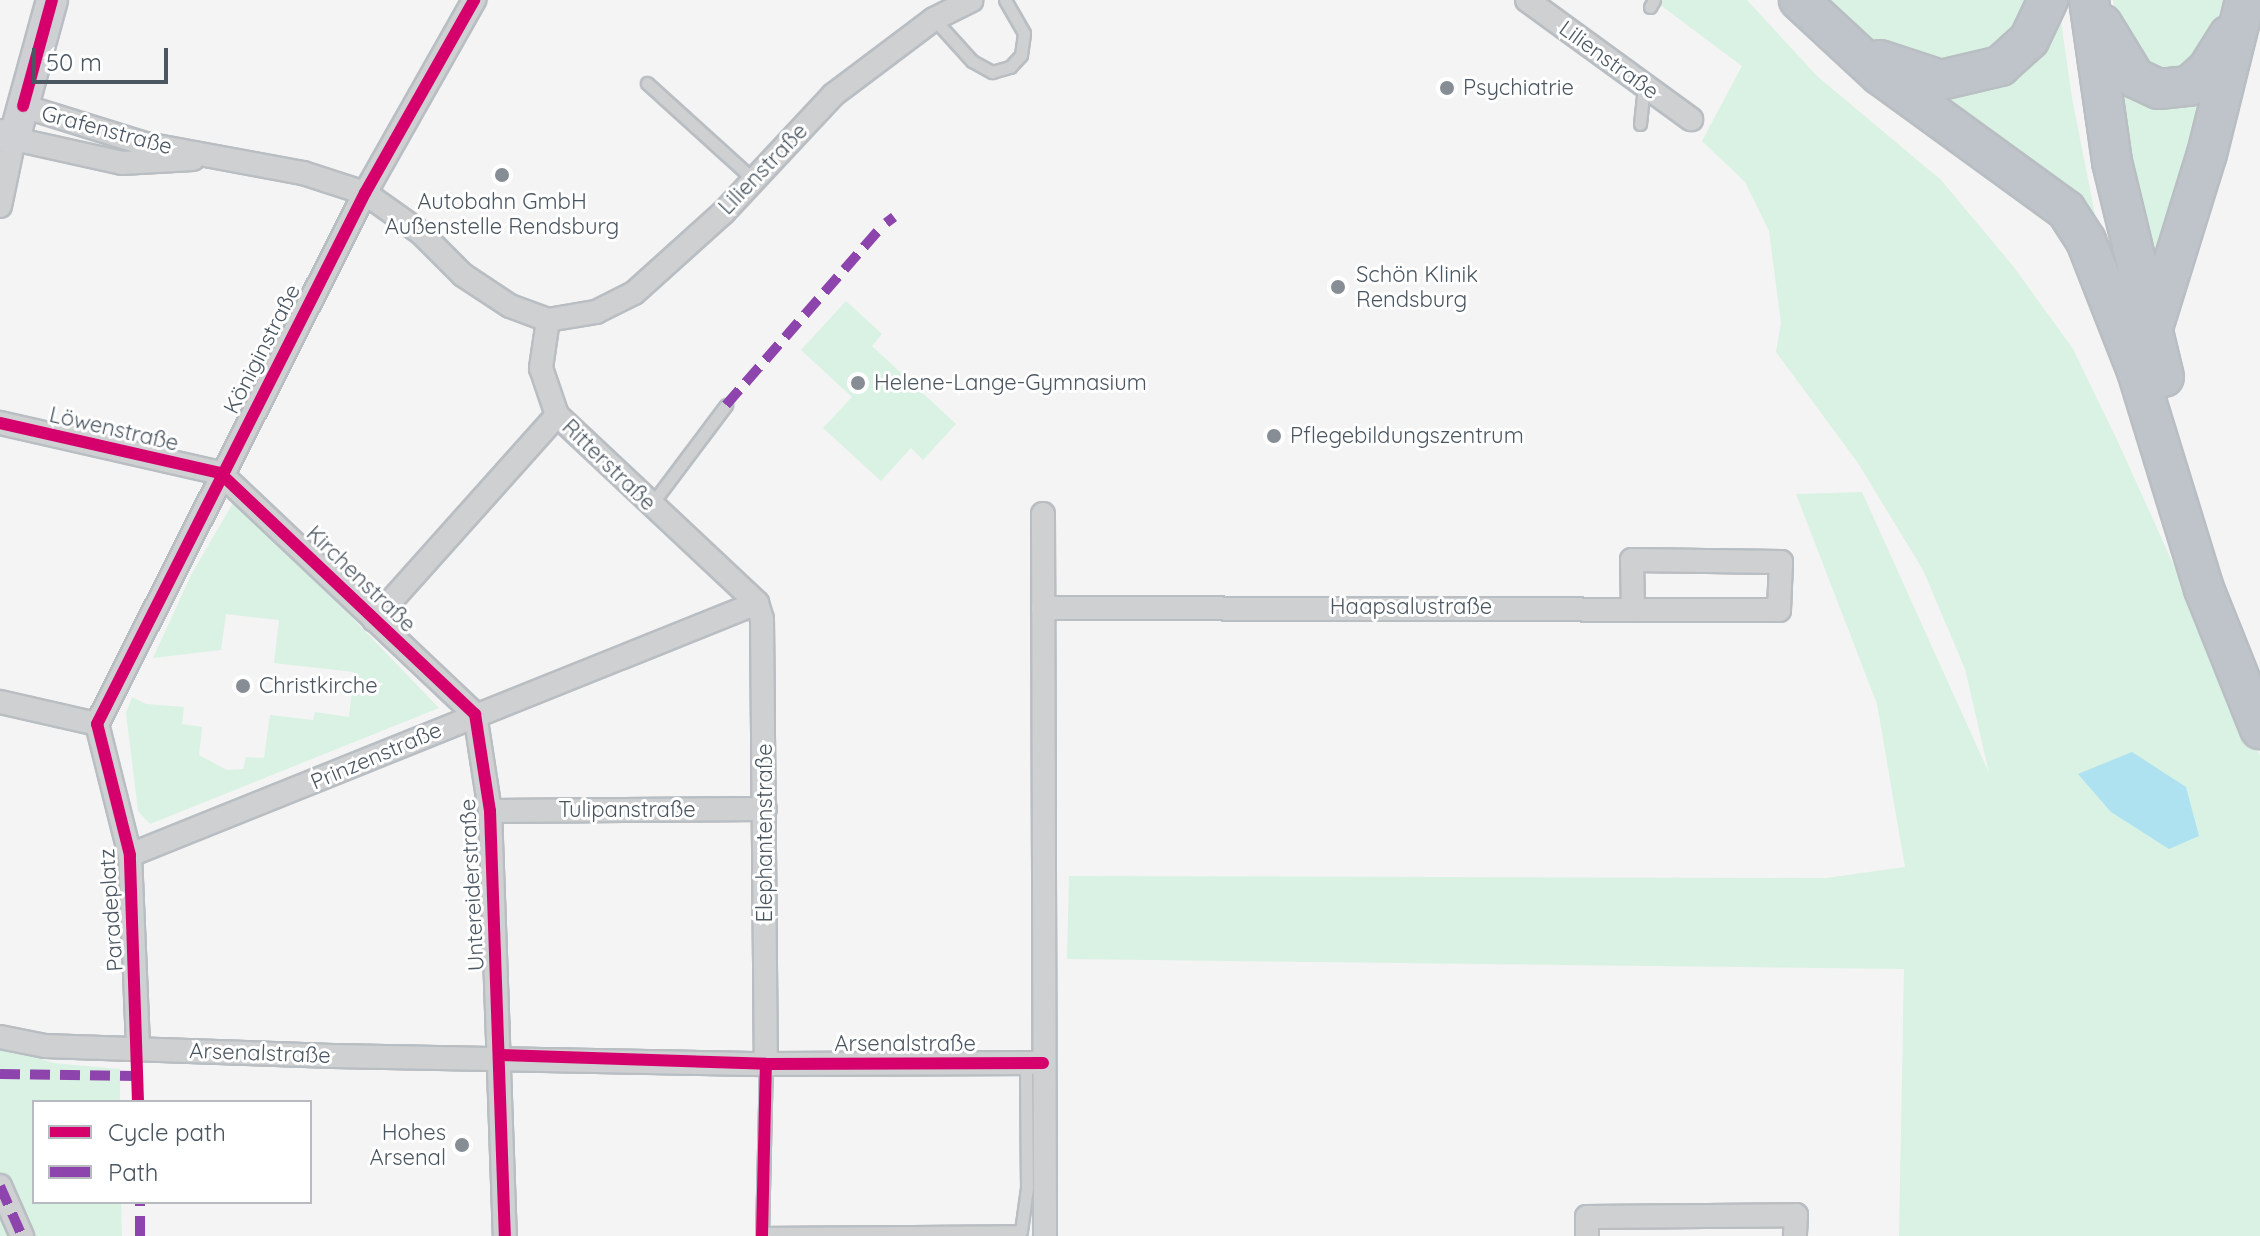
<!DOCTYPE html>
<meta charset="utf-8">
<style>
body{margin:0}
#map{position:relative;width:2260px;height:1236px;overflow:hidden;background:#f4f4f4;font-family:Quicksand,sans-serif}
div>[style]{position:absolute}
.green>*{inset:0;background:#d9f2e3}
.water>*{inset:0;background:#aee2f0}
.roads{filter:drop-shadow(2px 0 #b9bec3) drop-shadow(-2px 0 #b9bec3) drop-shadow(0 2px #b9bec3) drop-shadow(0 -2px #b9bec3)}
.lane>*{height:11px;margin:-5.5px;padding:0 5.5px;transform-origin:5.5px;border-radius:5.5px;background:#ced0d2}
.street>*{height:22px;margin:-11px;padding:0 11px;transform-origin:11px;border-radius:11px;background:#ced0d2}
.secondary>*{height:30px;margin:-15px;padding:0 15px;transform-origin:15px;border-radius:15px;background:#ced0d4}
.highway>*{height:38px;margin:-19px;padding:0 19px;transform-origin:19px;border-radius:19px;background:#bec4c9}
.quiet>*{height:10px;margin-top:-5px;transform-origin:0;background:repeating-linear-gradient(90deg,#8e44ad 0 20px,transparent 0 30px)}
.cycleway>*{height:12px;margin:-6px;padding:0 6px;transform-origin:6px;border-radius:6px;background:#d6006c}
.dots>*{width:22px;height:22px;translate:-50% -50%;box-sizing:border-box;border:4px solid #fff;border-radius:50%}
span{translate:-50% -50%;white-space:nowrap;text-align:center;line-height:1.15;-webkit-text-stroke:6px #fff;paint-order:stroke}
.street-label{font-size:22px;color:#4a5661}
.poi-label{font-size:22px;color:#4a5661}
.left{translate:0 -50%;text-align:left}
.right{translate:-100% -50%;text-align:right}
.legend{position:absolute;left:32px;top:1100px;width:280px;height:104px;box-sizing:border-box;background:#fff;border:2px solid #b7bbc0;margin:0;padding:10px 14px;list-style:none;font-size:24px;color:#4a5661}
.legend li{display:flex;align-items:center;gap:16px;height:40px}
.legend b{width:40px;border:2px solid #b7bbc0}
.scale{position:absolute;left:32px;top:48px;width:136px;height:36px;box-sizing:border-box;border:4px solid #4a5661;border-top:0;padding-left:10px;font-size:24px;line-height:28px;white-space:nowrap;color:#4a5661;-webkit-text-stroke:6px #fff;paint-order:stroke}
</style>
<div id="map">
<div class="green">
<div style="clip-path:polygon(1662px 0,1747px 0,1817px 76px,1941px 180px,2013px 266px,2073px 349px,2118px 442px,2260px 756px,2260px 1236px,1899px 1236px,1904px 969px,1067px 959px,1069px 876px,1826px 878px,1905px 867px,1877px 704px,1796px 494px,1862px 492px,1989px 773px,1965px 669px,1923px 570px,1858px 463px,1776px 352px,1781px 323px,1769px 231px,1745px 182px,1702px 141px,1742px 66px,1659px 4px)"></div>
<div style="clip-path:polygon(1817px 0,2038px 0,2023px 35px,1951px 72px,1882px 50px)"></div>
<div style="clip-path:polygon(2058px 0,2072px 98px,2100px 240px,1908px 82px,1946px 88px)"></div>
<div style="clip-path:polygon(2113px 0,2223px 0,2212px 39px,2178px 81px,2120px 48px)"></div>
<div style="clip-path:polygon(2113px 75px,2122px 92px,2138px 102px,2163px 105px,2217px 75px,2154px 293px)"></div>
<div style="clip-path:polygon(846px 301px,882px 334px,872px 346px,956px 424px,923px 460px,911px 448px,881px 481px,823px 428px,852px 397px,801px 350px)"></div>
<div style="clip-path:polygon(233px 503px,307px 571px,439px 708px,150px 824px,138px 811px,126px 713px,132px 697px,146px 704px,184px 707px,182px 724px,202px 727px,199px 755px,227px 770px,243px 769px,246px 757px,264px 758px,270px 715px,313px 720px,315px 712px,349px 717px,354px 672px,274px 663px,279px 620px,226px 614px,221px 650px,153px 658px,191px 575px)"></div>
<div style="clip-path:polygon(0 1045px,53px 1063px,120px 1069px,120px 1102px,34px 1102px,34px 1202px,121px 1202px,122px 1236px,0 1236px)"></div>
</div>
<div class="water">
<div style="clip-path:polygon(2132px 752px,2186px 787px,2199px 836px,2169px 849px,2111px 812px,2078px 774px)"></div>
</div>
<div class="roads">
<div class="lane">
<div style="left:1650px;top:7px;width:8px;rotate:-60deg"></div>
<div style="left:934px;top:19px;width:57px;rotate:47.9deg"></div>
<div style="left:972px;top:61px;width:23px;rotate:29deg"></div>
<div style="left:992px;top:72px;width:19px;rotate:-16deg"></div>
<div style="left:1010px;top:67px;width:16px;rotate:-47deg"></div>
<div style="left:1021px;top:55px;width:22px;rotate:-82deg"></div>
<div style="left:1024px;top:33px;width:38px;rotate:-120deg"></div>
<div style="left:647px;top:83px;width:144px;rotate:42.2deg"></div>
<div style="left:1640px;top:124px;width:39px;rotate:-84deg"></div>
<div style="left:651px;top:505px;width:125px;rotate:-53.1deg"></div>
<div style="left:762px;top:1233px;width:259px;rotate:-0.4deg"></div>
<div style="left:1021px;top:1231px;width:43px;rotate:-82.1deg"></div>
<div style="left:1027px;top:1188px;width:125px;rotate:-90.5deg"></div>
<div style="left:762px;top:1236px;width:172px;rotate:-88.7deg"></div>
</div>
<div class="street">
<div style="left:1527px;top:0;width:203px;rotate:36deg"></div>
<div style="left:23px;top:106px;width:129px;rotate:17.2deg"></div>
<div style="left:146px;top:144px;width:160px;rotate:10.5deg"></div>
<div style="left:303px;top:173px;width:65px;rotate:17.9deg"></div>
<div style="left:365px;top:193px;width:69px;rotate:35.5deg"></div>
<div style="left:421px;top:233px;width:59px;rotate:45deg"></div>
<div style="left:463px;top:275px;width:56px;rotate:33.4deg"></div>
<div style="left:510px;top:306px;width:40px;rotate:20.2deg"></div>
<div style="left:0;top:206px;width:68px;rotate:-78.2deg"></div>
<div style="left:14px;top:139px;width:111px;rotate:12.5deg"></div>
<div style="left:122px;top:163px;width:71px;rotate:-3.2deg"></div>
<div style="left:548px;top:320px;width:49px;rotate:98.3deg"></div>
<div style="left:541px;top:368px;width:50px;rotate:71.2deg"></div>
<div style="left:557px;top:415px;width:274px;rotate:43.2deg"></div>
<div style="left:757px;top:603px;width:17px;rotate:73deg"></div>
<div style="left:762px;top:619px;width:445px;rotate:89.5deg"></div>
<div style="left:548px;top:320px;width:49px;rotate:-9.5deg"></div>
<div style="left:596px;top:312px;width:42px;rotate:-26.6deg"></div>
<div style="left:634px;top:293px;width:121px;rotate:-42deg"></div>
<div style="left:724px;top:212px;width:160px;rotate:-47deg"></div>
<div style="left:833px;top:95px;width:126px;rotate:-37deg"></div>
<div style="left:934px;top:19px;width:42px;rotate:-26.6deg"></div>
<div style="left:0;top:423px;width:226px;rotate:12.8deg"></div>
<div style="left:220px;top:473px;width:351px;rotate:43.4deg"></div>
<div style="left:475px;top:714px;width:98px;rotate:81.2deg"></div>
<div style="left:490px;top:811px;width:425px;rotate:88deg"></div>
<div style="left:1043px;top:514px;width:722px;rotate:89.84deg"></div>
<div style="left:1043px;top:608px;width:736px;rotate:0.16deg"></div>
<div style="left:1779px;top:610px;width:48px;rotate:-87.6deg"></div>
<div style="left:1781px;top:562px;width:149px;rotate:-179.2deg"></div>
<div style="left:1632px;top:560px;width:47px;rotate:88.8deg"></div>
<div style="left:374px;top:620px;width:275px;rotate:-48.2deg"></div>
<div style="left:0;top:702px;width:99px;rotate:12.8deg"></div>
<div style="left:97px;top:724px;width:595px;rotate:-63.22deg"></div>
<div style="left:365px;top:193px;width:222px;rotate:-60.5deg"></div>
<div style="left:97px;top:724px;width:135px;rotate:75.9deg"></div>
<div style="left:130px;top:855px;width:193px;rotate:87.6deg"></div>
<div style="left:490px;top:811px;width:275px;rotate:-0.4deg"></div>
<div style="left:130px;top:855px;width:676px;rotate:-21.9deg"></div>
<div style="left:0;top:1037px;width:46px;rotate:11.3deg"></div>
<div style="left:45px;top:1046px;width:288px;rotate:2deg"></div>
<div style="left:333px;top:1056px;width:433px;rotate:1.1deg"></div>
<div style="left:766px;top:1064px;width:277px;rotate:-0.2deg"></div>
<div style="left:0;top:1186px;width:55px;rotate:66.3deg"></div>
<div style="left:1587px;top:1236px;width:19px;rotate:-90deg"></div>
<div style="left:1587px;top:1217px;width:209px;rotate:-0.5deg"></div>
<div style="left:1796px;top:1215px;width:21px;rotate:93deg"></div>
</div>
<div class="secondary">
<div style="left:0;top:135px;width:15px;rotate:16deg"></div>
<div style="left:14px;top:139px;width:144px;rotate:-74.7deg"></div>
</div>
<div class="highway">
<div style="left:1799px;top:0;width:110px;rotate:42.8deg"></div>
<div style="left:1880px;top:75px;width:230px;rotate:36deg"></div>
<div style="left:2066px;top:210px;width:37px;rotate:57deg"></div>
<div style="left:2086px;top:241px;width:140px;rotate:68.6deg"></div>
<div style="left:2137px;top:371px;width:228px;rotate:72.9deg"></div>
<div style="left:2204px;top:589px;width:151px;rotate:68.2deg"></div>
<div style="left:2089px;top:0;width:164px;rotate:81.9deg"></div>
<div style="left:2112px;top:162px;width:221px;rotate:76.4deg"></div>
<div style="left:2102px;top:24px;width:63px;rotate:58.6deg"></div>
<div style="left:2135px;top:78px;width:26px;rotate:25deg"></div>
<div style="left:2159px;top:89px;width:30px;rotate:-6deg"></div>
<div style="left:2189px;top:86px;width:24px;rotate:-42deg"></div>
<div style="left:2207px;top:70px;width:41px;rotate:-57.8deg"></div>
<div style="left:1880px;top:60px;width:64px;rotate:18.2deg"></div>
<div style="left:1941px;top:80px;width:61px;rotate:-13.3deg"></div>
<div style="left:2000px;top:66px;width:39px;rotate:-42deg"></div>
<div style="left:2029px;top:40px;width:44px;rotate:-64.6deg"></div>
<div style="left:2153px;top:328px;width:182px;rotate:-72.8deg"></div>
<div style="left:2207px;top:154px;width:159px;rotate:-76.1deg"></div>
</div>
</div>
<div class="quiet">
<div style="left:886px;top:223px;width:10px;rotate:-37deg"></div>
<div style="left:726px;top:405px;width:231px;rotate:-48.9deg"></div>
<div style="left:0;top:1074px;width:137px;rotate:0.8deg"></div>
<div style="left:0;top:1186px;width:55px;rotate:66.3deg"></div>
<div style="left:140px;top:1236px;width:34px;rotate:-90deg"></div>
</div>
<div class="cycleway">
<div style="left:23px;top:106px;width:110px;rotate:-74.7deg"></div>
<div style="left:0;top:423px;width:226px;rotate:12.8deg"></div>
<div style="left:220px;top:473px;width:351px;rotate:43.4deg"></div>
<div style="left:475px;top:714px;width:98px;rotate:81.2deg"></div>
<div style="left:490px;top:811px;width:425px;rotate:88deg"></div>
<div style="left:501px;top:1055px;width:265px;rotate:1.9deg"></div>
<div style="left:766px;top:1064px;width:277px;rotate:-0.2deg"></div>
<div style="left:138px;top:1102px;width:247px;rotate:-91.9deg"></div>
<div style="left:130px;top:855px;width:135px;rotate:-104.1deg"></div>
<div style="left:97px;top:724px;width:595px;rotate:-63.22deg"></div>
<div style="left:365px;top:193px;width:222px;rotate:-60.5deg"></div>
<div style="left:762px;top:1236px;width:172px;rotate:-88.7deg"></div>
</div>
<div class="dots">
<div style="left:1447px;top:88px;background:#868d94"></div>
<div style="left:502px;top:175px;background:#868d94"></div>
<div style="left:1338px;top:287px;background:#868d94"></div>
<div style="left:858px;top:383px;background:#868d94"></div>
<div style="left:1274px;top:436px;background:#868d94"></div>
<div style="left:243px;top:686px;background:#868d94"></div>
<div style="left:462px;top:1145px;background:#868d94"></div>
</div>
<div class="street-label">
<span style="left:1609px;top:60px;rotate:36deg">Lilienstraße</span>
<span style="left:107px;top:130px;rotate:15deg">Grafenstraße</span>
<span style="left:763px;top:169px;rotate:-46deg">Lilienstraße</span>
<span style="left:262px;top:349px;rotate:-63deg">Königinstraße</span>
<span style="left:114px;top:429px;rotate:13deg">Löwenstraße</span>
<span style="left:609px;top:465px;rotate:44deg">Ritterstraße</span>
<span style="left:361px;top:579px;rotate:44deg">Kirchenstraße</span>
<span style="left:1411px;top:607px">Haapsalustraße</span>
<span style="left:376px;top:756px;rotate:-23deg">Prinzenstraße</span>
<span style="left:627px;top:810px">Tulipanstraße</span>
<span style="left:765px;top:833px;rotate:-90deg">Elephantenstraße</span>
<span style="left:472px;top:885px;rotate:-93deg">Untereiderstraße</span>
<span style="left:111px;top:910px;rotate:-94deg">Paradeplatz</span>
<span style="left:905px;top:1044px">Arsenalstraße</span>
<span style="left:260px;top:1053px;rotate:2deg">Arsenalstraße</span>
</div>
<div class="poi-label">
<span class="left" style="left:1463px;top:88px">Psychiatrie</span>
<span style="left:502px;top:214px">Autobahn GmbH<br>Außenstelle Rendsburg</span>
<span class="left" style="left:1356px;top:287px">Schön Klinik<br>Rendsburg</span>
<span class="left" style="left:874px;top:383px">Helene-Lange-Gymnasium</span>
<span class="left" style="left:1290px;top:436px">Pflegebildungszentrum</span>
<span class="left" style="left:259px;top:686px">Christkirche</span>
<span class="right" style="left:446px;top:1145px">Hohes<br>Arsenal</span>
</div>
<ul class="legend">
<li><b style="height:10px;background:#d6006c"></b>Cycle path</li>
<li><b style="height:10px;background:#8e44ad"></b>Path</li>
</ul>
<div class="scale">50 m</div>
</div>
